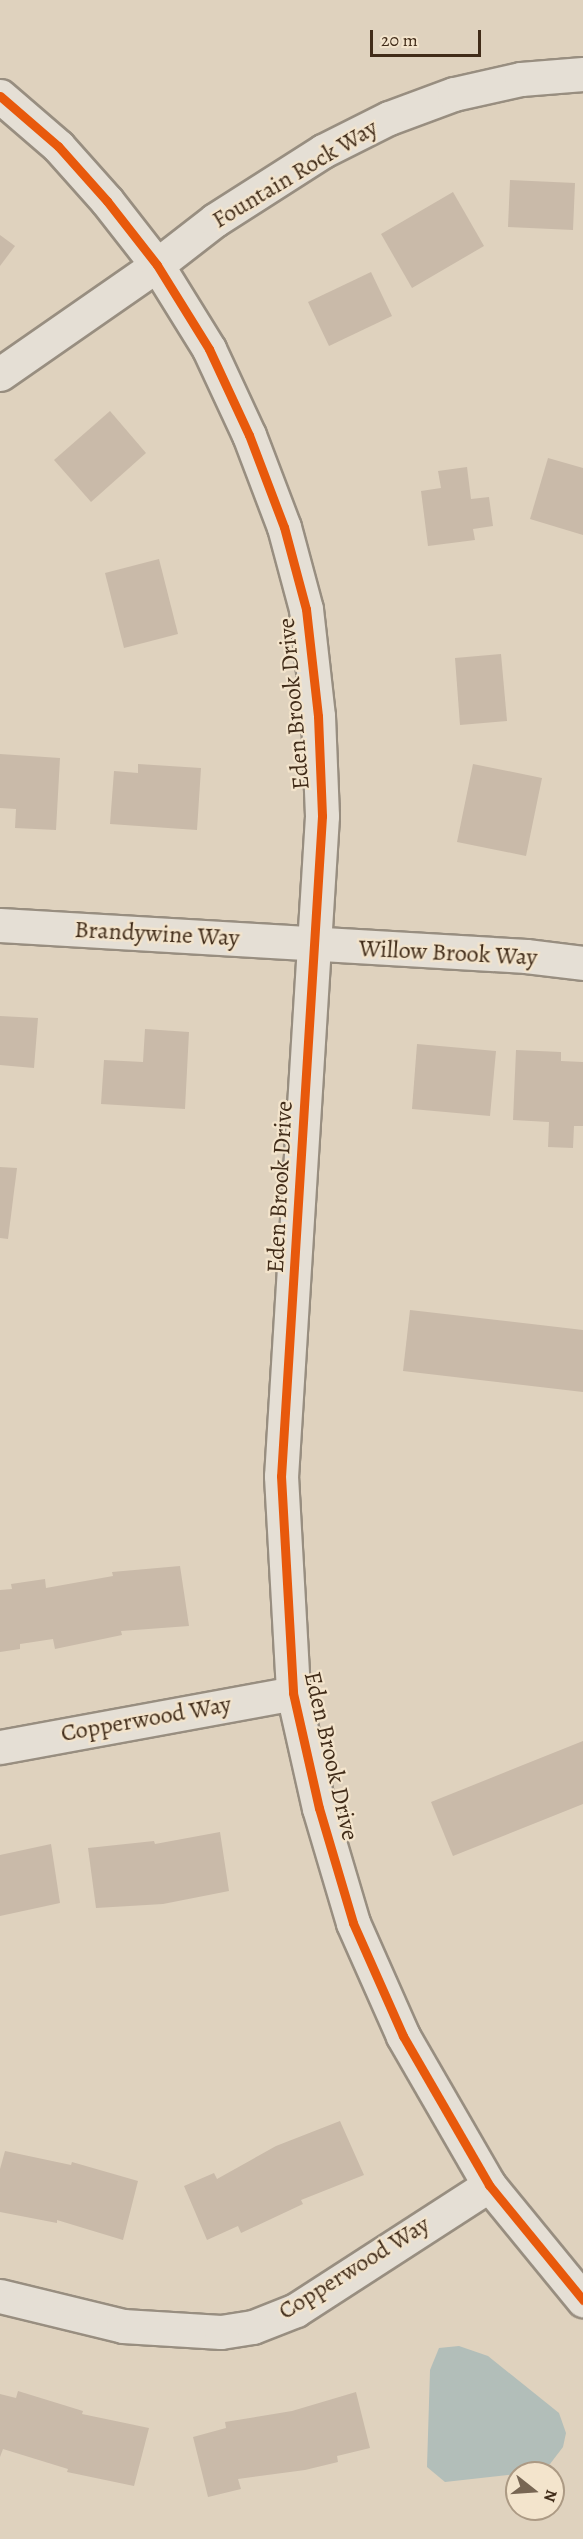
<!DOCTYPE html>
<style>
body{margin:0}
#map{position:relative;width:583px;height:2539px;overflow:hidden;background:#dfd2be;font-family:Alegreya,serif}
div>[style]{position:absolute}
.water>*{inset:0;background:#b2beb9}
.building>*{inset:0;background:#c9baa9}
.roads{filter:drop-shadow(2px 0 #988e80) drop-shadow(-2px 0 #988e80) drop-shadow(0 2px #988e80) drop-shadow(0 -2px #988e80)}
.minor>*{height:33px;margin:-16.5px;padding:0 16.5px;transform-origin:16.5px;border-radius:16.5px;background:#e5dfd5}
.cycleway>*{height:9px;margin:-4.5px;padding:0 4.5px;transform-origin:4.5px;border-radius:4.5px;background:#e8590c}
span{translate:-50% -50%;white-space:nowrap;text-align:center;line-height:1.15;-webkit-text-stroke:4.5px #f3e4cc;paint-order:stroke}
.street-label{font-size:24px;color:#412c19}
.north{position:absolute;left:505px;top:2461px;width:60px;height:60px;box-sizing:border-box;background:#f3e4cc;border:2px solid #ac9a84;border-radius:50%;rotate:107deg;font-size:16px;font-weight:700;line-height:24px;text-align:center;color:#412c19}
.north::after{content:'';display:block;margin:auto;width:21px;height:27px;background:#786653;clip-path:polygon(50% 0,100% 100%,50% 72%,0 100%)}
.scale{position:absolute;left:370px;top:30px;width:111px;height:27px;box-sizing:border-box;border:3px solid #412c19;border-top:0;padding-left:8px;font-size:18px;line-height:21px;white-space:nowrap;color:#412c19;-webkit-text-stroke:4px #f3e4cc;paint-order:stroke}
</style>
<div id="map">
<div class="water">
<div style="clip-path:polygon(459px 2346px,488px 2356px,559px 2413px,566px 2433px,563px 2447px,550px 2464px,517px 2474px,445px 2482px,427px 2467px,430px 2370px,439px 2348px)"></div>
</div>
<div class="building">
<div style="clip-path:polygon(510px 180px,575px 183px,573px 230px,508px 227px)"></div>
<div style="clip-path:polygon(453px 192px,484px 246px,412px 288px,381px 234px)"></div>
<div style="clip-path:polygon(0 235px,15px 246px,0 266px)"></div>
<div style="clip-path:polygon(371px 272px,392px 316px,329px 346px,308px 302px)"></div>
<div style="clip-path:polygon(110px 411px,146px 453px,91px 502px,54px 460px)"></div>
<div style="clip-path:polygon(548px 458px,583px 468px,583px 535px,530px 519px)"></div>
<div style="clip-path:polygon(467px 467px,471px 499px,489px 497px,493px 526px,473px 529px,475px 540px,428px 546px,421px 491px,441px 488px,438px 471px)"></div>
<div style="clip-path:polygon(159px 559px,178px 634px,124px 648px,105px 573px)"></div>
<div style="clip-path:polygon(501px 654px,507px 721px,460px 725px,455px 658px)"></div>
<div style="clip-path:polygon(0 754px,60px 758px,56px 830px,15px 828px,16px 809px,0 808px)"></div>
<div style="clip-path:polygon(138px 764px,201px 768px,197px 830px,110px 824px,114px 771px,138px 773px)"></div>
<div style="clip-path:polygon(473px 764px,542px 778px,526px 856px,457px 842px)"></div>
<div style="clip-path:polygon(0 1016px,38px 1018px,34px 1068px,0 1065px)"></div>
<div style="clip-path:polygon(145px 1029px,189px 1032px,185px 1109px,101px 1104px,104px 1060px,143px 1062px)"></div>
<div style="clip-path:polygon(417px 1044px,496px 1051px,490px 1116px,412px 1109px)"></div>
<div style="clip-path:polygon(516px 1050px,561px 1052px,561px 1061px,583px 1062px,583px 1126px,574px 1126px,573px 1148px,548px 1147px,549px 1122px,513px 1120px)"></div>
<div style="clip-path:polygon(0 1167px,17px 1168px,8px 1239px,0 1238px)"></div>
<div style="clip-path:polygon(410px 1310px,583px 1330px,583px 1392px,403px 1371px)"></div>
<div style="clip-path:polygon(180px 1566px,189px 1626px,121px 1631px,122px 1635px,55px 1649px,53px 1639px,20px 1644px,20px 1649px,0 1652px,0 1590px,12px 1589px,11px 1584px,45px 1579px,46px 1588px,113px 1576px,112px 1572px)"></div>
<div style="clip-path:polygon(583px 1741px,583px 1804px,453px 1856px,431px 1802px)"></div>
<div style="clip-path:polygon(220px 1832px,229px 1891px,163px 1904px,96px 1908px,88px 1848px,154px 1841px,155px 1844px)"></div>
<div style="clip-path:polygon(51px 1844px,60px 1903px,0 1916px,0 1855px)"></div>
<div style="clip-path:polygon(340px 2121px,364px 2175px,301px 2200px,303px 2204px,241px 2233px,238px 2226px,207px 2240px,184px 2186px,214px 2173px,217px 2179px,276px 2146px)"></div>
<div style="clip-path:polygon(5px 2151px,71px 2165px,72px 2162px,138px 2181px,123px 2240px,57px 2220px,57px 2223px,0 2212px,0 2169px)"></div>
<div style="clip-path:polygon(18px 2391px,83px 2411px,82px 2414px,149px 2428px,134px 2486px,67px 2472px,68px 2469px,3px 2449px,0 2457px,0 2394px,16px 2398px)"></div>
<div style="clip-path:polygon(356px 2392px,370px 2448px,337px 2456px,338px 2462px,305px 2470px,238px 2479px,241px 2489px,208px 2497px,193px 2437px,226px 2428px,225px 2422px,292px 2411px)"></div>
</div>
<div class="roads">
<div class="minor">
<div style="left:0;top:96px;width:77px;rotate:40.8deg"></div>
<div style="left:58px;top:146px;width:74px;rotate:48.3deg"></div>
<div style="left:107px;top:201px;width:81px;rotate:52deg"></div>
<div style="left:157px;top:265px;width:99px;rotate:58.2deg"></div>
<div style="left:209px;top:349px;width:95px;rotate:65.1deg"></div>
<div style="left:249px;top:435px;width:98px;rotate:69.2deg"></div>
<div style="left:284px;top:527px;width:85px;rotate:75deg"></div>
<div style="left:306px;top:609px;width:108px;rotate:83.6deg"></div>
<div style="left:318px;top:716px;width:100px;rotate:87.7deg"></div>
<div style="left:322px;top:816px;width:661px;rotate:93.55deg"></div>
<div style="left:281px;top:1476px;width:217px;rotate:86.8deg"></div>
<div style="left:293px;top:1693px;width:118px;rotate:77.3deg"></div>
<div style="left:319px;top:1808px;width:120px;rotate:73.5deg"></div>
<div style="left:353px;top:1923px;width:124px;rotate:66.1deg"></div>
<div style="left:403px;top:2036px;width:172px;rotate:60deg"></div>
<div style="left:489px;top:2185px;width:149px;rotate:50.7deg"></div>
<div style="left:0;top:374px;width:191px;rotate:-34.8deg"></div>
<div style="left:157px;top:265px;width:73px;rotate:-37.8deg"></div>
<div style="left:215px;top:220px;width:128px;rotate:-32.6deg"></div>
<div style="left:323px;top:151px;width:74px;rotate:-26.6deg"></div>
<div style="left:389px;top:118px;width:69px;rotate:-20.3deg"></div>
<div style="left:454px;top:94px;width:69px;rotate:-12.6deg"></div>
<div style="left:521px;top:79px;width:62px;rotate:-4.6deg"></div>
<div style="left:0;top:925px;width:527px;rotate:3.37deg"></div>
<div style="left:526px;top:956px;width:57px;rotate:7deg"></div>
<div style="left:0;top:1747px;width:298px;rotate:-10.4deg"></div>
<div style="left:0;top:2296px;width:127px;rotate:13.7deg"></div>
<div style="left:123px;top:2326px;width:98px;rotate:3.5deg"></div>
<div style="left:221px;top:2332px;width:32px;rotate:-9deg"></div>
<div style="left:253px;top:2327px;width:46px;rotate:-21.6deg"></div>
<div style="left:296px;top:2310px;width:230px;rotate:-32.9deg"></div>
</div>
</div>
<div class="cycleway">
<div style="left:0;top:96px;width:77px;rotate:40.8deg"></div>
<div style="left:58px;top:146px;width:74px;rotate:48.3deg"></div>
<div style="left:107px;top:201px;width:81px;rotate:52deg"></div>
<div style="left:157px;top:265px;width:99px;rotate:58.2deg"></div>
<div style="left:209px;top:349px;width:95px;rotate:65.1deg"></div>
<div style="left:249px;top:435px;width:98px;rotate:69.2deg"></div>
<div style="left:284px;top:527px;width:85px;rotate:75deg"></div>
<div style="left:306px;top:609px;width:108px;rotate:83.6deg"></div>
<div style="left:318px;top:716px;width:100px;rotate:87.7deg"></div>
<div style="left:322px;top:816px;width:661px;rotate:93.55deg"></div>
<div style="left:281px;top:1476px;width:217px;rotate:86.8deg"></div>
<div style="left:293px;top:1693px;width:118px;rotate:77.3deg"></div>
<div style="left:319px;top:1808px;width:120px;rotate:73.5deg"></div>
<div style="left:353px;top:1923px;width:124px;rotate:66.1deg"></div>
<div style="left:403px;top:2036px;width:172px;rotate:60deg"></div>
<div style="left:489px;top:2185px;width:149px;rotate:50.7deg"></div>
</div>
<div class="street-label">
<span style="left:295px;top:174px;rotate:-31deg">Fountain Rock Way</span>
<span style="left:294px;top:704px;rotate:-95deg">Eden Brook Drive</span>
<span style="left:157px;top:934px;rotate:3deg">Brandywine Way</span>
<span style="left:448px;top:953px;rotate:3deg">Willow Brook Way</span>
<span style="left:280px;top:1187px;rotate:-87deg">Eden Brook Drive</span>
<span style="left:146px;top:1719px;rotate:-10deg">Copperwood Way</span>
<span style="left:331px;top:1756px;rotate:77deg">Eden Brook Drive</span>
<span style="left:354px;top:2268px;rotate:-32deg">Copperwood Way</span>
</div>
<div class="north">N</div>
<div class="scale">20 m</div>
</div>
